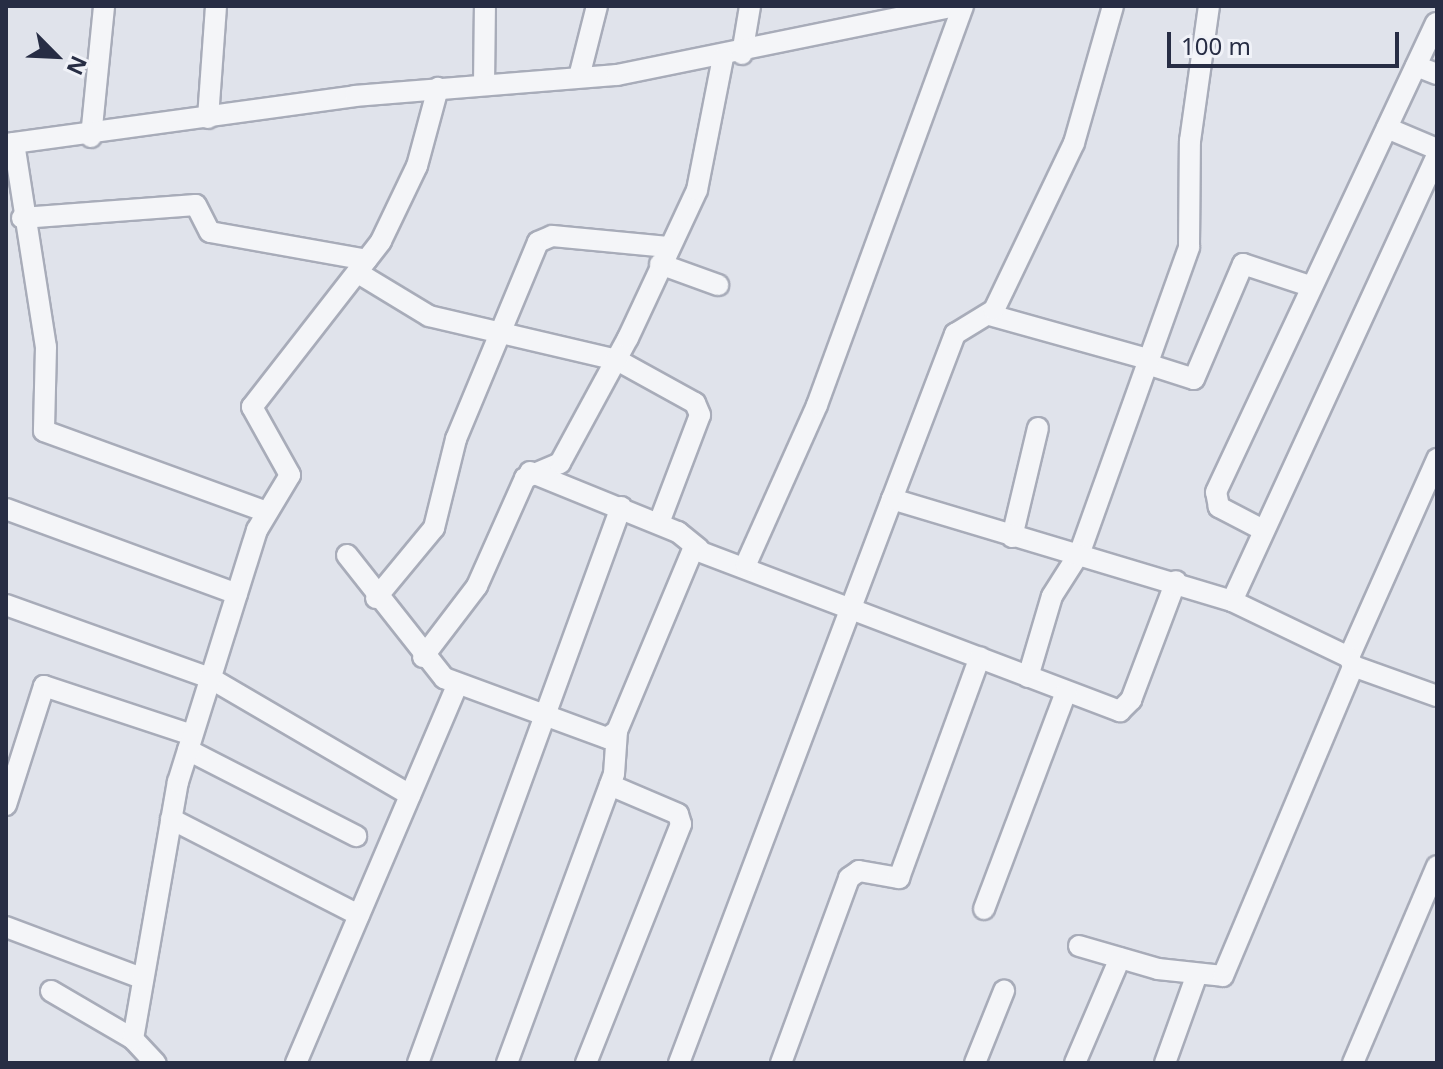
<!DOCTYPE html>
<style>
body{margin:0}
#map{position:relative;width:1443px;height:1069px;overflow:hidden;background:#e0e3eb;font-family:"Noto Sans",sans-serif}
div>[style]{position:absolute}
.roads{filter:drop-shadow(2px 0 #a8acb9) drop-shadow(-2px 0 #a8acb9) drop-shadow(0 2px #a8acb9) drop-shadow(0 -2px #a8acb9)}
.minor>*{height:20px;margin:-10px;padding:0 10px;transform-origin:10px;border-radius:10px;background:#f4f5f8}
span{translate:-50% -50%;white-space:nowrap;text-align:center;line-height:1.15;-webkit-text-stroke:8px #f0f2f8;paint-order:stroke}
.frame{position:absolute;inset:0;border:8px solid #272d44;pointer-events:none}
.north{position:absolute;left:16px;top:16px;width:80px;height:80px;-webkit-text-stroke:6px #f0f2f8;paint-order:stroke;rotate:114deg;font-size:22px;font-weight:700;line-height:32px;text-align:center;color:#272d44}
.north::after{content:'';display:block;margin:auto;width:28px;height:36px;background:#272d44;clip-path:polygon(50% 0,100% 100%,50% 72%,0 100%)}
.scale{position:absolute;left:1167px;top:32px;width:232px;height:36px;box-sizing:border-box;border:4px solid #272d44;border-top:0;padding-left:10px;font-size:24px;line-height:28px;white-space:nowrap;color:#272d44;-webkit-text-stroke:6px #f0f2f8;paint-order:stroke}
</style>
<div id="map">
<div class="roads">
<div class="minor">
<div style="left:742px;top:54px;width:49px;rotate:-80.5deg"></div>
<div style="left:1416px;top:66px;width:22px;rotate:21deg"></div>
<div style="left:579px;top:77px;width:73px;rotate:-75.8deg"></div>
<div style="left:484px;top:84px;width:78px;rotate:-89.3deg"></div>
<div style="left:208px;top:118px;width:112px;rotate:-85.9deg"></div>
<div style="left:1387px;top:128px;width:54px;rotate:22.8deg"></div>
<div style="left:91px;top:137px;width:132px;rotate:-84.3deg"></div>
<div style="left:14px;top:143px;width:206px;rotate:81.1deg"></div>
<div style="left:46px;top:347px;width:84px;rotate:91.4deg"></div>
<div style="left:44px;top:431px;width:236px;rotate:20deg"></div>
<div style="left:6px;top:144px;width:352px;rotate:-7.8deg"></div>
<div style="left:355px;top:96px;width:263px;rotate:-4.6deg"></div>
<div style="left:617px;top:75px;width:347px;rotate:-11.5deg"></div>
<div style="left:22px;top:218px;width:174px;rotate:-4.3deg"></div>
<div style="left:196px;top:205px;width:30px;rotate:63deg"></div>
<div style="left:210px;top:232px;width:159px;rotate:10.1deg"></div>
<div style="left:660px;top:264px;width:62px;rotate:19.9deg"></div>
<div style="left:358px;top:273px;width:83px;rotate:31.2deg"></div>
<div style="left:429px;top:316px;width:193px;rotate:13.2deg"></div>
<div style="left:617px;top:360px;width:89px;rotate:28.9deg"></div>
<div style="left:695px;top:403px;width:13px;rotate:67deg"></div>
<div style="left:700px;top:415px;width:116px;rotate:110.8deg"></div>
<div style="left:990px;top:315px;width:164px;rotate:15.6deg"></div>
<div style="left:1147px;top:364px;width:49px;rotate:17.7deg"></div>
<div style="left:1194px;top:379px;width:125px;rotate:-66.9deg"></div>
<div style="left:1243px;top:264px;width:71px;rotate:18.2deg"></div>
<div style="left:530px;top:472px;width:160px;rotate:22.1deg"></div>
<div style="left:678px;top:532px;width:27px;rotate:39deg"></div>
<div style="left:892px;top:499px;width:177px;rotate:-69.1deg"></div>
<div style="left:955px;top:334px;width:46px;rotate:-31.6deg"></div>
<div style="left:994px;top:310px;width:185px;rotate:-64.4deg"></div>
<div style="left:1074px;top:143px;width:142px;rotate:-74.1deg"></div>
<div style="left:6px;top:509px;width:246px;rotate:20.2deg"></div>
<div style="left:1263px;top:530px;width:50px;rotate:-152.4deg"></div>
<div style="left:1219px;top:507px;width:15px;rotate:-101deg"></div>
<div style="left:1216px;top:492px;width:518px;rotate:-64.87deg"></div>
<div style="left:1012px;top:537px;width:112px;rotate:-76.6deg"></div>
<div style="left:347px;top:555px;width:157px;rotate:51.7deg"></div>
<div style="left:444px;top:678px;width:174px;rotate:20.2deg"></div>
<div style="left:607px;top:738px;width:12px;rotate:-35deg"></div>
<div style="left:617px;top:731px;width:197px;rotate:-67.3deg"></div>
<div style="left:693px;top:549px;width:457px;rotate:20.8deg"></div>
<div style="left:1120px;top:711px;width:16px;rotate:-45deg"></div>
<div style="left:1131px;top:700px;width:127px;rotate:-69.3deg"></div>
<div style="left:746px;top:564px;width:174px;rotate:-65.9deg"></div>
<div style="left:817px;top:405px;width:425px;rotate:-69.9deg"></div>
<div style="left:376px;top:598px;width:91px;rotate:-50.4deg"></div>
<div style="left:434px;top:528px;width:92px;rotate:-76.1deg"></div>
<div style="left:456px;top:439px;width:213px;rotate:-67.4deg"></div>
<div style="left:538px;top:242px;width:15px;rotate:-23deg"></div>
<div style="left:552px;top:236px;width:117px;rotate:5.4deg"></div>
<div style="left:1232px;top:601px;width:490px;rotate:-65.3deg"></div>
<div style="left:6px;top:605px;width:217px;rotate:19.7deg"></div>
<div style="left:210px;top:678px;width:232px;rotate:30.3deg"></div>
<div style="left:423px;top:657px;width:89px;rotate:-52.7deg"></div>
<div style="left:477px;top:586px;width:118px;rotate:-66deg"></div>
<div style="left:525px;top:478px;width:38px;rotate:-23deg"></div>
<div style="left:560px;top:463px;width:142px;rotate:-61.5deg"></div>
<div style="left:628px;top:338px;width:163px;rotate:-65deg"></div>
<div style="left:697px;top:190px;width:135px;rotate:-78.9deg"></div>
<div style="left:1349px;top:657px;width:217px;rotate:-66deg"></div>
<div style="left:1028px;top:677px;width:84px;rotate:-73.5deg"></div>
<div style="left:1052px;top:596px;width:52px;rotate:-57.5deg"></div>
<div style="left:1080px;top:552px;width:324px;rotate:-70.3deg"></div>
<div style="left:1189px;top:247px;width:106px;rotate:-89.5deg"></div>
<div style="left:1190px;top:141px;width:136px;rotate:-82deg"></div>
<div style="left:188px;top:750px;width:189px;rotate:27.1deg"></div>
<div style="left:6px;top:805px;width:125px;rotate:-72.3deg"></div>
<div style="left:44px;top:686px;width:156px;rotate:18.3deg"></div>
<div style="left:171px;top:819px;width:211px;rotate:27.1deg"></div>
<div style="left:984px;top:909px;width:232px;rotate:-69.3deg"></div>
<div style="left:6px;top:927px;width:145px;rotate:20.6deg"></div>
<div style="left:1079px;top:946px;width:82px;rotate:16.2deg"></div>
<div style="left:1158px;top:969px;width:65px;rotate:6.1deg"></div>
<div style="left:1223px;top:976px;width:336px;rotate:-67.2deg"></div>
<div style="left:51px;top:991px;width:95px;rotate:30.3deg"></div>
<div style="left:133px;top:1039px;width:33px;rotate:47deg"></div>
<div style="left:133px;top:1039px;width:261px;rotate:-80.1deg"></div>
<div style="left:178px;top:782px;width:264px;rotate:-72.6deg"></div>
<div style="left:257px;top:530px;width:64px;rotate:-59deg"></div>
<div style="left:290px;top:475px;width:78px;rotate:-119.2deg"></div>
<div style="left:252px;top:407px;width:210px;rotate:-52.1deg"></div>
<div style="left:381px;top:241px;width:83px;rotate:-64.4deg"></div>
<div style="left:417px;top:166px;width:81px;rotate:-74.9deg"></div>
<div style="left:296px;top:1063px;width:410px;rotate:-66.9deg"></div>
<div style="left:418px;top:1063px;width:592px;rotate:-69.94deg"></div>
<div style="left:507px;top:1063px;width:308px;rotate:-69.7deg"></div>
<div style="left:614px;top:774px;width:43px;rotate:-86deg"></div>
<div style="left:586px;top:1063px;width:257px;rotate:-68.3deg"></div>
<div style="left:681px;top:824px;width:10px;rotate:-107deg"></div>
<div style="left:678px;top:814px;width:74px;rotate:-156.9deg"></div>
<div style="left:679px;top:1063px;width:603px;rotate:-69.31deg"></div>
<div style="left:892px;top:499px;width:355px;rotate:16.7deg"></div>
<div style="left:1232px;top:601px;width:130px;rotate:25.6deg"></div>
<div style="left:1349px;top:657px;width:10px;rotate:66deg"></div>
<div style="left:1353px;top:666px;width:89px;rotate:19.7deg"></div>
<div style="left:781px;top:1063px;width:197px;rotate:-69.8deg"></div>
<div style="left:849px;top:878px;width:12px;rotate:-35deg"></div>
<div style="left:859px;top:871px;width:41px;rotate:9.9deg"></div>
<div style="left:899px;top:878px;width:235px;rotate:-69.9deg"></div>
<div style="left:975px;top:1063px;width:78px;rotate:-68.1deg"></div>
<div style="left:1075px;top:1063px;width:114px;rotate:-66.8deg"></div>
<div style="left:1165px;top:1063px;width:91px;rotate:-70.2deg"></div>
<div style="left:1353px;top:1063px;width:214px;rotate:-66.9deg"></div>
</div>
</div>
<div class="frame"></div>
<div class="north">N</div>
<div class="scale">100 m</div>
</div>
